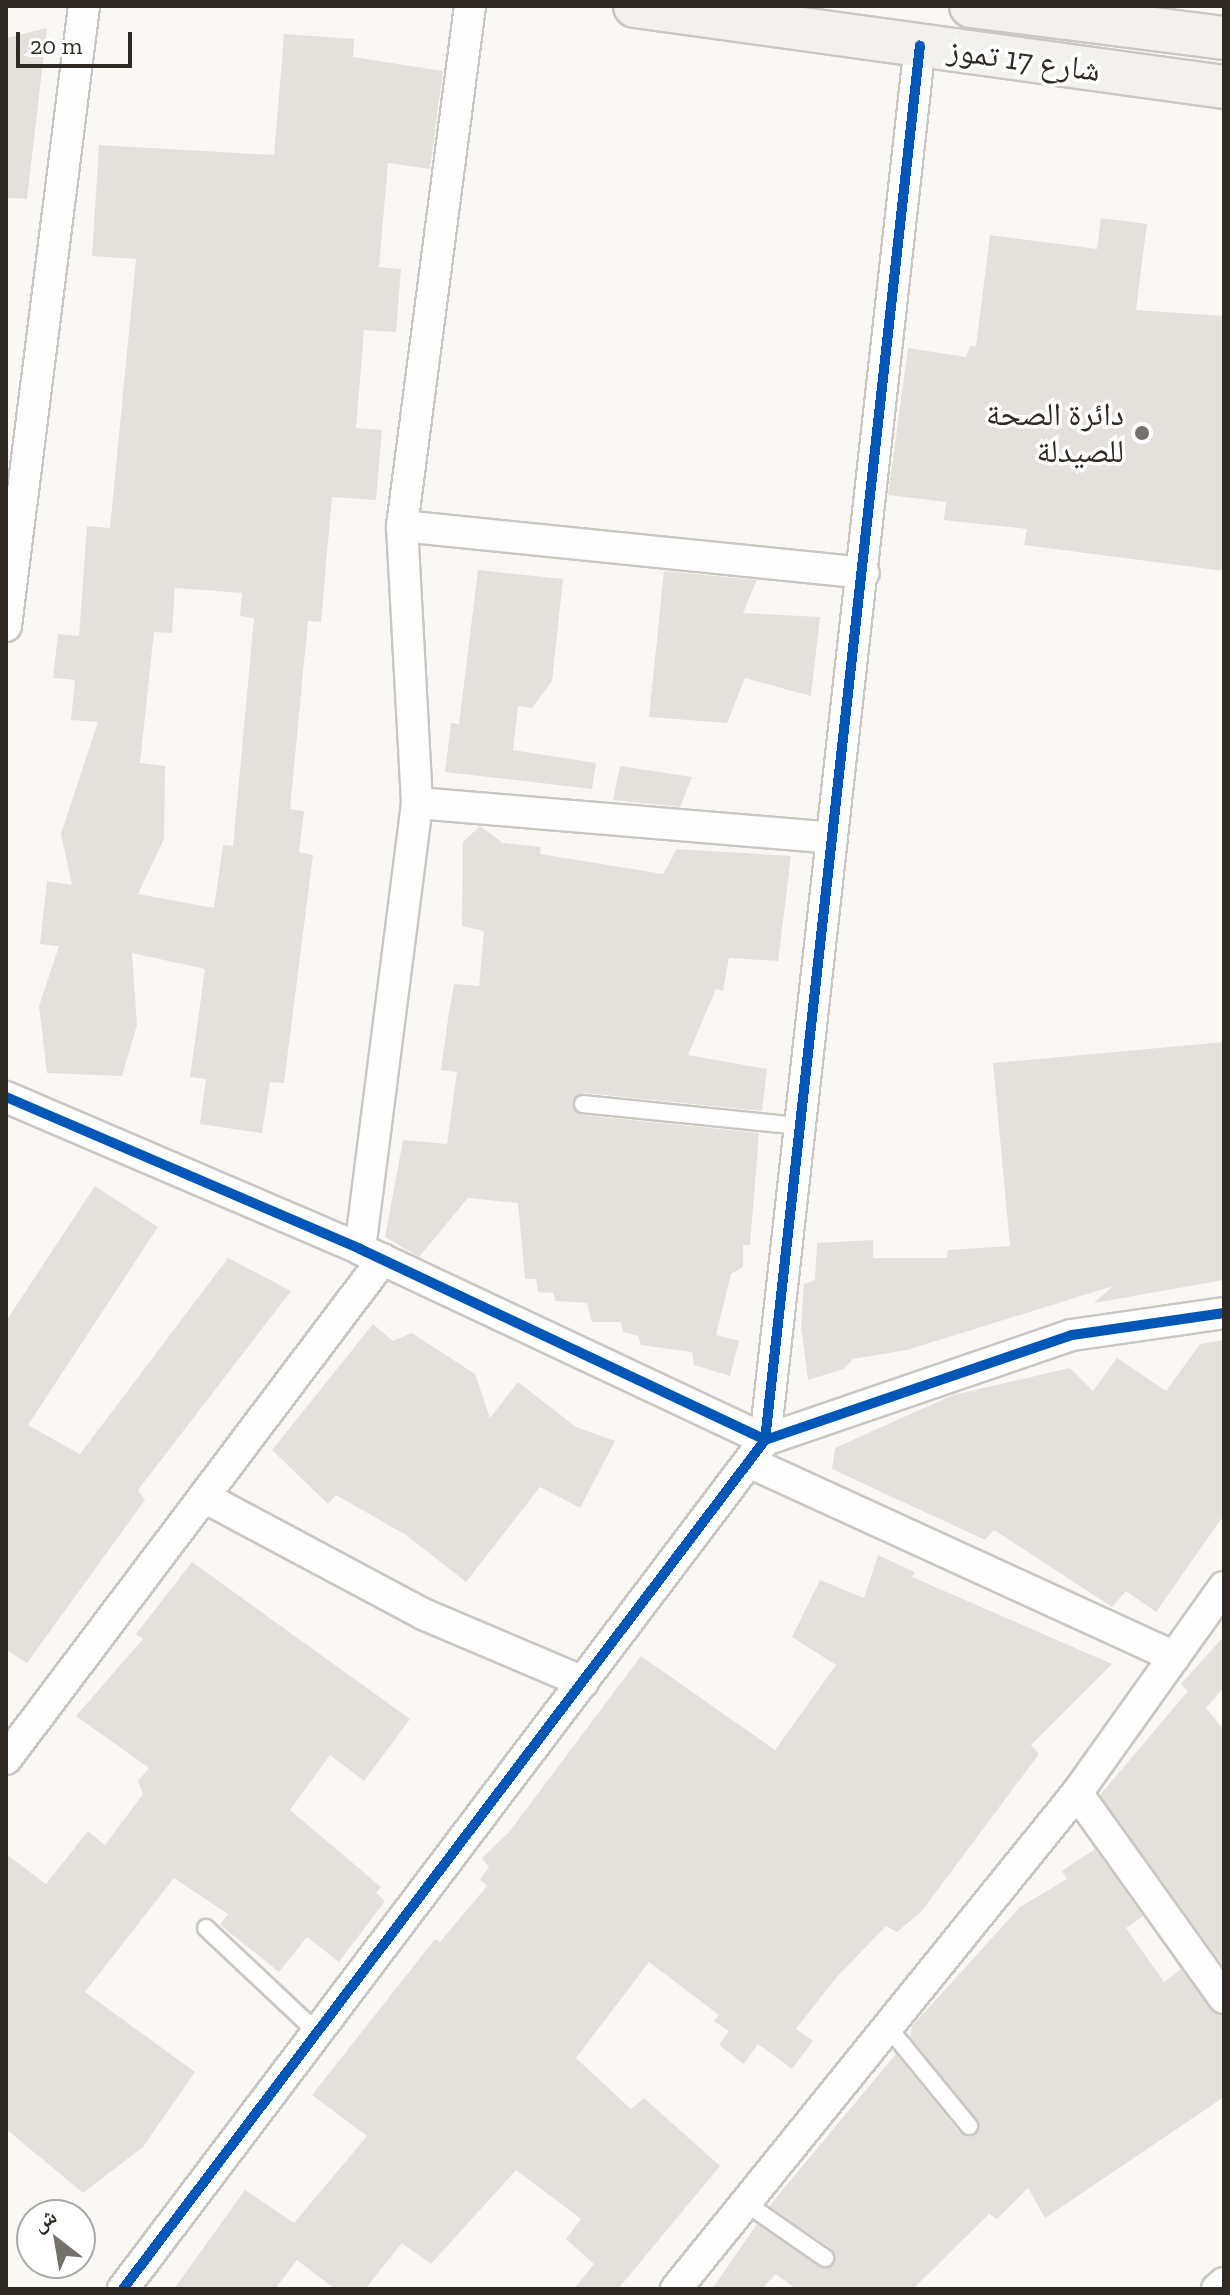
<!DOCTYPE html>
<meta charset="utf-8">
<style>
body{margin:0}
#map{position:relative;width:1230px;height:2295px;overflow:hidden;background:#faf8f5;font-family:"Zilla Slab","Noto Naskh Arabic",serif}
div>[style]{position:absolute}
.building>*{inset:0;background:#e4e1dd}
.roads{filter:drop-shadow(2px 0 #cac6c2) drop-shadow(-2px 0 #cac6c2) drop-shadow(0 2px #cac6c2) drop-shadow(0 -2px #cac6c2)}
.lane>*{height:16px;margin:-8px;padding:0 8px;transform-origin:8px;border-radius:8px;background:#fefefe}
.street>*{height:30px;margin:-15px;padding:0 15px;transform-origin:15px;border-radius:15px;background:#fefefe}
.secondary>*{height:42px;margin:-21px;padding:0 21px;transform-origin:21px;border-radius:21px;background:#f3f1ed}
.cycleway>*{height:10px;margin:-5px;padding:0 5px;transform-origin:5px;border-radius:5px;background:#0057b8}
.dots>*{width:22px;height:22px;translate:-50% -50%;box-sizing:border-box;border:4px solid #fff;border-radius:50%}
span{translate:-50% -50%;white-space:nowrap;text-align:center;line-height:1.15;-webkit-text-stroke:7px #fff;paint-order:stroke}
.street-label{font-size:32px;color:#2e2923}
.poi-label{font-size:32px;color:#2e2923}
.right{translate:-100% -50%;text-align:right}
.frame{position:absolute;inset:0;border:8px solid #2e2923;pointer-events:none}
.north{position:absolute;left:16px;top:2199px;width:80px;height:80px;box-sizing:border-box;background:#fff;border:2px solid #aba9a7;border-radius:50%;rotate:329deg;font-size:22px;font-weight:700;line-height:32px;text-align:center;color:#2e2923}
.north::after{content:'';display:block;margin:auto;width:28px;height:36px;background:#75716c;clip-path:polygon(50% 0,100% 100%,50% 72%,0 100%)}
.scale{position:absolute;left:16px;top:32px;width:116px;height:36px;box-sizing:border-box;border:4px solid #2e2923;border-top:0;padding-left:10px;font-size:24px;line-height:28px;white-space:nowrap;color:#2e2923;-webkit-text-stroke:6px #fff;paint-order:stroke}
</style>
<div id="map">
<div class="building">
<div style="clip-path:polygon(47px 28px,27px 199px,6px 198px,6px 38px)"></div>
<div style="clip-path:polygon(evenodd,284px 34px,354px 39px,353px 57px,443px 71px,430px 169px,388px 163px,379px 267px,401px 269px,396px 332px,364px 330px,356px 428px,382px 430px,376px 500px,332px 497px,321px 622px,308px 621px,290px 809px,304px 811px,299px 852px,313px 855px,284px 1083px,270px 1082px,262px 1133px,200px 1124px,206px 1079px,190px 1077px,205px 969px,132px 953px,137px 1025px,122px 1076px,47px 1073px,39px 1006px,59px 946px,40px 944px,47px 881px,72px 885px,61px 834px,98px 722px,71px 720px,75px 680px,53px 678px,58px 634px,79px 636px,87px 526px,110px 528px,136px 259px,92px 256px,99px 145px,274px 155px,284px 34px,175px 588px,242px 593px,240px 616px,254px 618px,233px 846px,223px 845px,214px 908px,138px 894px,164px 839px,165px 766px,140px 763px,154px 632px,172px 633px,175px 588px)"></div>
<div style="clip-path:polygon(1101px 218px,1147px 224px,1136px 310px,1224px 316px,1224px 571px,1024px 545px,1027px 529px,944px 520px,946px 502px,888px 495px,908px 348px,966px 357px,970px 346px,976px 346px,990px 235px,1097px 249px)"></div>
<div style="clip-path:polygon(478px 570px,563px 579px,552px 681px,532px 708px,518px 706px,513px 750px,596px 763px,592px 789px,445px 772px,451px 723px,459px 724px)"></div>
<div style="clip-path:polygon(664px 571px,757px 580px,743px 613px,820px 617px,811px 696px,745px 678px,727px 723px,649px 717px)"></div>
<div style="clip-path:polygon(620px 766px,692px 777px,680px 807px,613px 800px)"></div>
<div style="clip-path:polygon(480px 826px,503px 843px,541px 847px,540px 854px,663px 874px,677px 849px,791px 856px,778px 961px,729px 958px,723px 991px,716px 989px,688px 1055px,767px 1069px,762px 1111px,584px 1093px,572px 1102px,582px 1115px,759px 1133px,750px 1245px,743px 1245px,743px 1267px,731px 1274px,716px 1335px,739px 1341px,730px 1376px,694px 1365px,692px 1352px,641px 1345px,638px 1336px,623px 1332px,621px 1322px,592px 1322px,587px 1303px,556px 1301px,553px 1293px,538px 1292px,536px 1279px,525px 1279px,518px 1203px,468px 1198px,419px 1257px,385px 1237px,403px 1140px,447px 1144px,457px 1072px,441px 1070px,449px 1012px,454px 984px,479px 986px,484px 931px,462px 926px,463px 842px)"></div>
<div style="clip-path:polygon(1224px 1042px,1224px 1280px,1094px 1303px,1113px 1286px,907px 1350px,853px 1359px,844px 1369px,808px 1380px,801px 1326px,804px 1284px,815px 1280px,817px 1243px,873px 1240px,873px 1258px,947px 1258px,948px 1250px,1010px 1246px,993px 1063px)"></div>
<div style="clip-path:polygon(95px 1186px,158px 1227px,28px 1425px,80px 1454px,228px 1258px,291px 1291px,138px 1490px,145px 1500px,27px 1663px,6px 1650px,6px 1321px)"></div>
<div style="clip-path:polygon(373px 1324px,393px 1341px,412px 1333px,475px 1374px,490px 1418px,518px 1382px,576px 1427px,615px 1441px,580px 1508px,540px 1487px,466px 1582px,406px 1535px,336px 1495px,328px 1504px,272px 1450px)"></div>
<div style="clip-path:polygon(1224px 1340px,1224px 1515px,1156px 1612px,1126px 1591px,1112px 1607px,994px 1530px,985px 1540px,832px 1469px,835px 1448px,953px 1395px,1070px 1368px,1093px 1391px,1117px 1358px,1166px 1391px,1200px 1344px)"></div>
<div style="clip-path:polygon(878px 1555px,915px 1572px,912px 1577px,1112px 1664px,1031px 1745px,1039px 1754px,921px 1912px,897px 1932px,886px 1926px,835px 1979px,796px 2029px,813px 2041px,792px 2069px,758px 2044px,744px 2064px,719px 2045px,729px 2031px,714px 2021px,719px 2015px,649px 1962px,576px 2058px,631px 2109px,644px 2098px,720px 2166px,618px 2289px,574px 2289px,594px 2264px,566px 2239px,581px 2219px,516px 2170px,431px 2264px,402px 2243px,365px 2289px,335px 2289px,297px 2260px,275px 2289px,174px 2289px,245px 2190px,294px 2223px,367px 2136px,312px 2095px,435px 1939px,440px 1942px,487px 1886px,480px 1879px,489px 1867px,482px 1858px,510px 1831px,641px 1656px,775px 1750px,836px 1665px,792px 1637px,820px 1580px,864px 1598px)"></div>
<div style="clip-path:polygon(192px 1562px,410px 1719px,364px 1781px,330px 1755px,290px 1810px,381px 1887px,376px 1893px,385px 1901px,339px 1962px,307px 1937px,279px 1972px,220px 1925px,228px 1914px,174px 1878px,85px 1992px,195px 2072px,143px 2147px,83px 2193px,6px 2129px,6px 1854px,46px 1884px,88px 1831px,105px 1845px,143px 1794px,138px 1781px,149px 1768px,76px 1716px,143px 1639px,136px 1634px)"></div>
<div style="clip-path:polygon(1224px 1636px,1224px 1687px,1206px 1708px,1224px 1730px,1224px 1967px,1100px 1795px,1188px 1691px,1181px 1684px)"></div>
<div style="clip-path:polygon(1095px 1849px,1143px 1916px,1126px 1928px,1164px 1982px,1181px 1969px,1210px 2009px,1224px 2016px,1224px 2097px,1045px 2218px,1028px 2188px,997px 2219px,989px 2214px,913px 2289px,796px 2289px,776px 2274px,762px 2289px,712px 2289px,757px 2224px,819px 2267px,834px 2265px,832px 2249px,769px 2206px,896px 2054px,960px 2133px,976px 2134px,978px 2120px,910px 2037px,912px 2026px,1020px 1907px,1067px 1879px,1062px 1871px)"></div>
</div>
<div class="roads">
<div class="lane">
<div style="left:583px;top:1104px;width:218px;rotate:5.8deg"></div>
<div style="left:206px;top:1928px;width:155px;rotate:43.2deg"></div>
<div style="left:888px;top:2027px;width:128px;rotate:50.7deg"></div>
<div style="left:747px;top:2204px;width:95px;rotate:34.7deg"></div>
</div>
<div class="street">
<div style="left:402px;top:526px;width:464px;rotate:5.8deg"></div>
<div style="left:6px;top:626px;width:625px;rotate:-82.83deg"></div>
<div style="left:417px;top:803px;width:416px;rotate:4.8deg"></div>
<div style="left:6px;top:1097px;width:385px;rotate:23.2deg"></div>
<div style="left:360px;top:1249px;width:448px;rotate:25.2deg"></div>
<div style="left:765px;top:1440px;width:324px;rotate:-18.9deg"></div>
<div style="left:1072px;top:1335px;width:154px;rotate:-8.2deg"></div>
<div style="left:360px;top:1249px;width:450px;rotate:-82.7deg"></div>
<div style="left:417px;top:803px;width:277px;rotate:-93.1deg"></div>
<div style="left:402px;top:526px;width:524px;rotate:-82.55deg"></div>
<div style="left:749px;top:1462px;width:468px;rotate:24.6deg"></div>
<div style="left:204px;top:1497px;width:248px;rotate:28.1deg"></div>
<div style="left:423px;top:1614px;width:174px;rotate:23deg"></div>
<div style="left:6px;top:1759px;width:626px;rotate:-52.98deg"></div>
<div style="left:1077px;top:1793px;width:252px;rotate:54.4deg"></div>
<div style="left:123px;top:2289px;width:1064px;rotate:-52.9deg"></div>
<div style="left:765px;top:1440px;width:1403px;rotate:-83.66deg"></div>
<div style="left:676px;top:2289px;width:638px;rotate:-51.05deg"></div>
<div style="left:1077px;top:1793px;width:253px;rotate:-54.5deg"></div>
<div style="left:1217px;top:2289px;width:9px;rotate:-41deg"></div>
</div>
<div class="secondary">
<div style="left:635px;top:6px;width:595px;rotate:7.83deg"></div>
<div style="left:971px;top:6px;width:255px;rotate:7.2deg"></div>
</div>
</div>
<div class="cycleway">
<div style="left:6px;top:1097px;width:385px;rotate:23.2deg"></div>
<div style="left:360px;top:1249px;width:448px;rotate:25.2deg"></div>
<div style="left:765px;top:1440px;width:324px;rotate:-18.9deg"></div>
<div style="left:1072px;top:1335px;width:154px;rotate:-8.2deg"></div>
<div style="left:123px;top:2289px;width:1064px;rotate:-52.9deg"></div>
<div style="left:765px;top:1440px;width:1403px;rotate:-83.66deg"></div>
</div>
<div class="dots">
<div style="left:1142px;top:433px;background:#75716c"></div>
</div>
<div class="street-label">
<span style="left:1024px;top:60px;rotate:8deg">شارع 17 تموز</span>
</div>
<div class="poi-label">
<span class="right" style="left:1124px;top:433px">دائرة الصحة<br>للصيدلة</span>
</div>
<div class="frame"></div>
<div class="north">ش</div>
<div class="scale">20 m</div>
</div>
